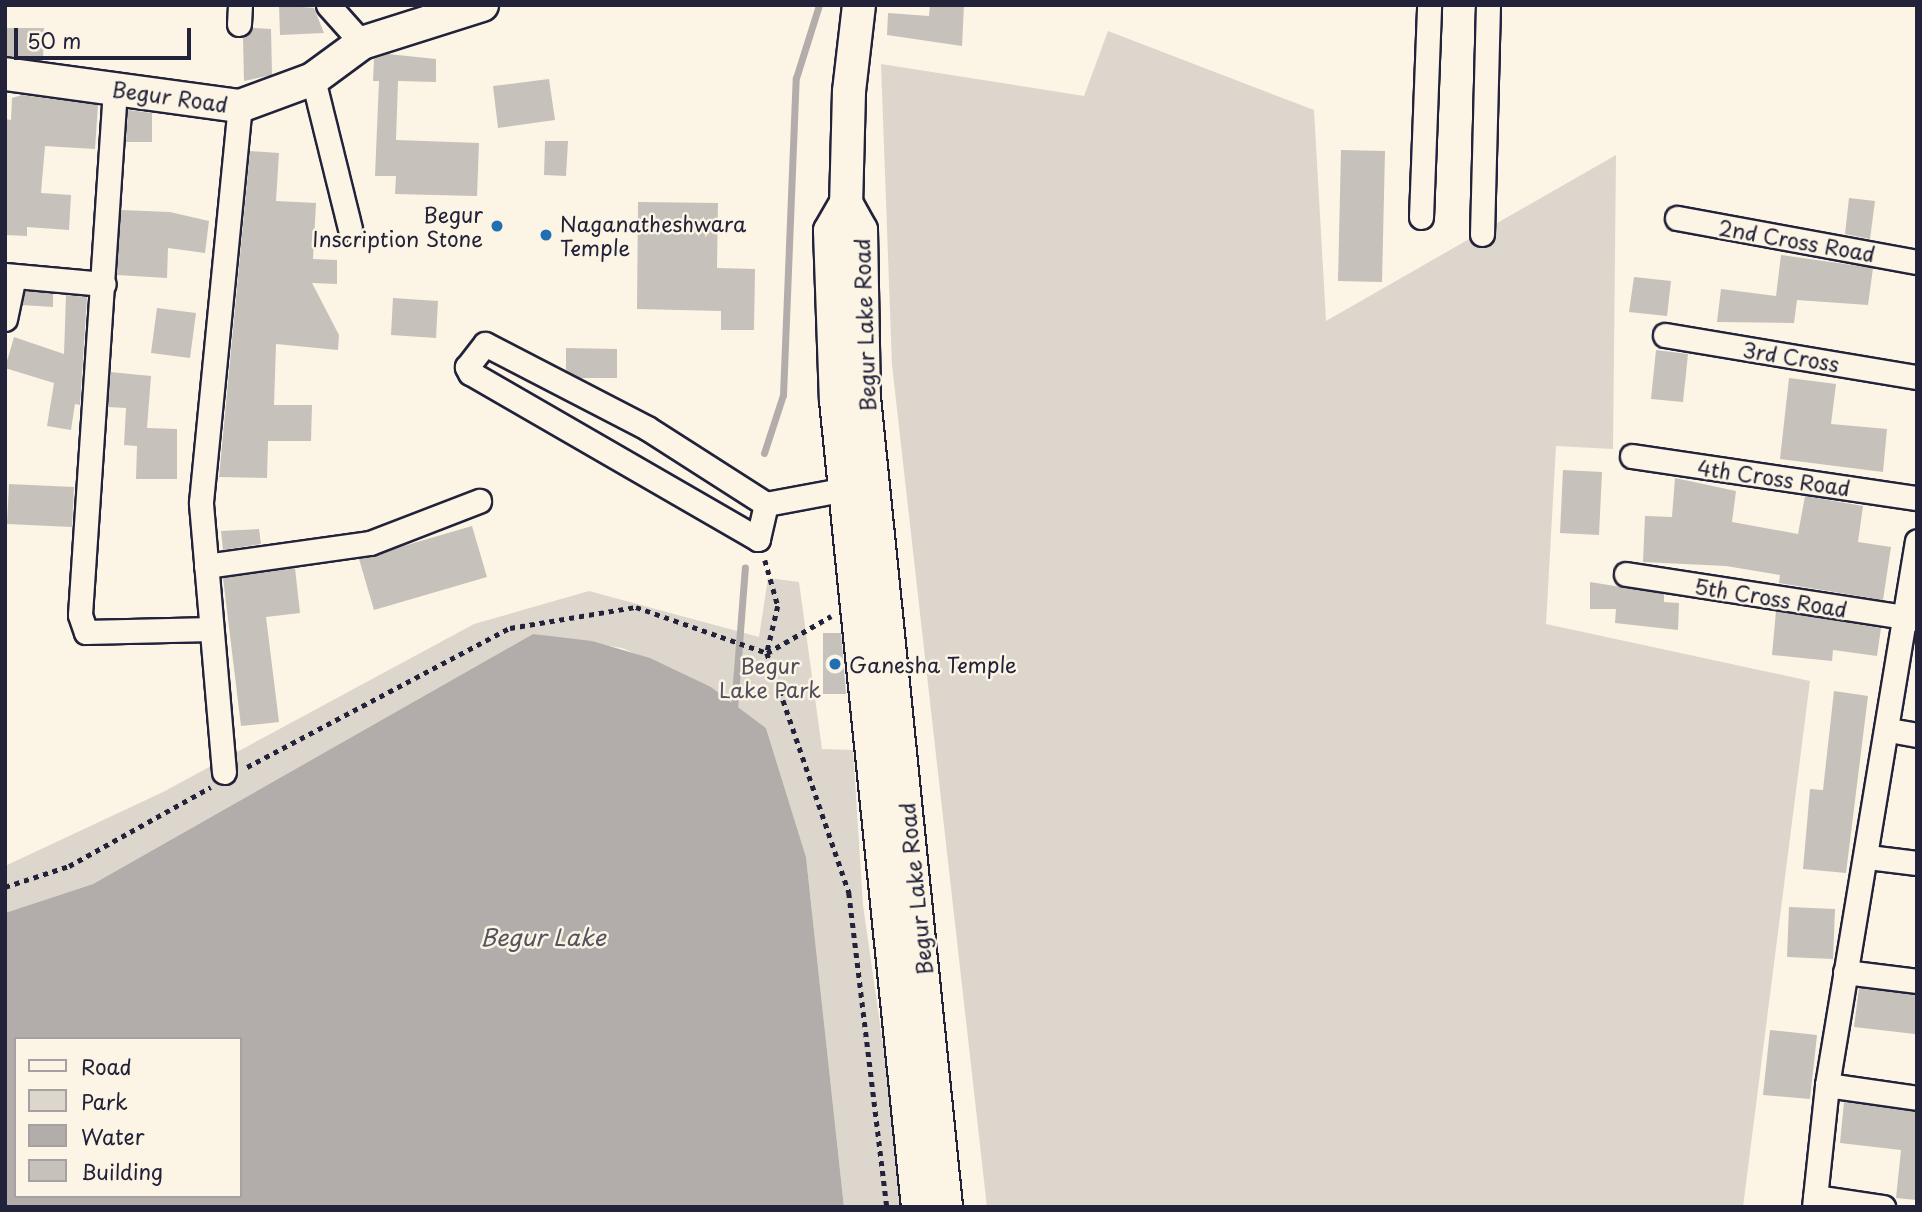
<!DOCTYPE html>
<style>
body{margin:0}
#map{position:relative;width:1922px;height:1212px;overflow:hidden;background:#fcf5e5;font-family:"Playpen Sans",sans-serif}
div>[style]{position:absolute}
.green>*{inset:0;background:#dcd6cc}
.water>*{inset:0;background:#b2adab}
.stream>*{height:7px;margin:-3.5px;padding:0 3.5px;transform-origin:3.5px;border-radius:3.5px;background:#b2adab}
.building>*{inset:0;background:#c6c1bb}
.path>*{height:4.5px;margin-top:-2.25px;transform-origin:0;background:repeating-linear-gradient(90deg,#22223b 0 5px,transparent 0 10px)}
.roads{filter:drop-shadow(2px 0 #22223b) drop-shadow(-2px 0 #22223b) drop-shadow(0 2px #22223b) drop-shadow(0 -2px #22223b)}
.minor>*{height:23px;margin:-11.5px;padding:0 11.5px;transform-origin:11.5px;border-radius:11.5px;background:#fcf5e5}
.secondary>*{height:32px;margin:-16px;padding:0 16px;transform-origin:16px;border-radius:16px;background:#fcf5e5}
.dots>*{width:19px;height:19px;translate:-50% -50%;box-sizing:border-box;border:4px solid #fcf5e5;border-radius:50%}
span{translate:-50% -50%;white-space:nowrap;text-align:center;line-height:1.15;-webkit-text-stroke:5px #fcf5e5;paint-order:stroke}
.street-label{font-size:21px;color:#22223b}
.poi-label{font-size:21px;color:#22223b}
.right{translate:-100% -50%;text-align:right}
.left{translate:0 -50%;text-align:left}
.park-label{font-size:21px;color:#504f5f}
.water-label{font-size:23px;color:#545362;font-style:italic}
.frame{position:absolute;inset:0;border:7px solid #22223b;pointer-events:none}
.legend{position:absolute;left:14px;top:1037px;width:228px;height:161px;box-sizing:border-box;background:#fcf5e5;border:2px solid #a5a1a1;margin:0;padding:9px 12px;list-style:none;font-size:21px;color:#22223b}
.legend li{display:flex;align-items:center;gap:14px;height:35px}
.legend b{width:35px;border:2px solid #a5a1a1}
.scale{position:absolute;left:14px;top:28px;width:177px;height:32px;box-sizing:border-box;border:4px solid #22223b;border-top:0;padding-left:9px;font-size:21px;line-height:24px;white-space:nowrap;color:#22223b;-webkit-text-stroke:5px #fcf5e5;paint-order:stroke}
</style>
<div id="map">
<div class="green">
<div style="clip-path:polygon(1108px 31px,1314px 110px,1326px 321px,1616px 155px,1613px 449px,1556px 446px,1546px 624px,1810px 681px,1743px 1207px,987px 1207px,892px 365px,881px 64px,1084px 96px)"></div>
<div style="clip-path:polygon(768px 578px,799px 582px,822px 749px,853px 750px,863px 905px,906px 1207px,844px 1207px,806px 857px,766px 728px,711px 687px,622px 648px,533px 634px,93px 884px,5px 913px,5px 866px,163px 792px,474px 624px,589px 591px,759px 637px)"></div>
</div>
<div class="water">
<div style="clip-path:polygon(evenodd,533px 634px,592px 641px,650px 658px,711px 687px,766px 728px,806px 857px,844px 1207px,5px 1207px,5px 913px,93px 884px,533px 634px,16px 1039px,240px 1039px,240px 1196px,16px 1196px,16px 1039px)"></div>
</div>
<div class="stream">
<div style="left:764px;top:453px;width:61px;rotate:-71.9deg"></div>
<div style="left:783px;top:395px;width:317px;rotate:-87.7deg"></div>
<div style="left:796px;top:78px;width:77px;rotate:-72.5deg"></div>
<div style="left:734px;top:709px;width:142px;rotate:-85.6deg"></div>
</div>
<div class="building">
<div style="clip-path:polygon(279px 5px,314px 8px,324px 33px,280px 35px)"></div>
<div style="clip-path:polygon(930px 5px,964px 5px,962px 46px,887px 35px,888px 13px,929px 16px)"></div>
<div style="clip-path:polygon(5px 28px,44px 28px,43px 61px,5px 56px)"></div>
<div style="clip-path:polygon(252px 28px,271px 29px,272px 75px,244px 81px,243px 37px)"></div>
<div style="clip-path:polygon(388px 54px,436px 59px,436px 82px,398px 81px,396px 140px,479px 143px,477px 196px,395px 194px,396px 176px,375px 176px,379px 81px,373px 81px,374px 59px)"></div>
<div style="clip-path:polygon(549px 79px,555px 120px,498px 128px,493px 86px)"></div>
<div style="clip-path:polygon(22px 95px,98px 105px,95px 149px,45px 146px,41px 193px,71px 195px,69px 230px,27px 227px,27px 236px,5px 235px,5px 119px,11px 120px,12px 98px)"></div>
<div style="clip-path:polygon(128px 110px,152px 113px,152px 142px,126px 142px)"></div>
<div style="clip-path:polygon(545px 141px,568px 141px,566px 176px,544px 175px)"></div>
<div style="clip-path:polygon(1341px 150px,1385px 151px,1382px 282px,1338px 281px)"></div>
<div style="clip-path:polygon(250px 151px,279px 153px,276px 201px,316px 203px,313px 259px,337px 260px,337px 284px,312px 283px,339px 335px,338px 350px,276px 344px,274px 405px,312px 405px,311px 441px,268px 441px,267px 478px,219px 477px)"></div>
<div style="clip-path:polygon(1849px 198px,1875px 201px,1870px 239px,1845px 234px)"></div>
<div style="clip-path:polygon(638px 202px,718px 203px,717px 268px,755px 269px,754px 330px,721px 330px,721px 311px,637px 309px)"></div>
<div style="clip-path:polygon(121px 210px,170px 212px,209px 221px,205px 253px,168px 248px,167px 278px,117px 275px)"></div>
<div style="clip-path:polygon(1781px 255px,1873px 268px,1868px 305px,1797px 300px,1794px 323px,1717px 322px,1721px 289px,1776px 296px)"></div>
<div style="clip-path:polygon(1634px 277px,1671px 281px,1667px 316px,1629px 312px)"></div>
<div style="clip-path:polygon(25px 291px,53px 293px,53px 307px,22px 305px)"></div>
<div style="clip-path:polygon(66px 295px,87px 297px,80px 405px,75px 404px,71px 430px,47px 426px,54px 383px,5px 368px,14px 337px,64px 354px)"></div>
<div style="clip-path:polygon(393px 298px,438px 301px,436px 338px,391px 335px)"></div>
<div style="clip-path:polygon(157px 308px,196px 313px,190px 358px,151px 353px)"></div>
<div style="clip-path:polygon(566px 348px,617px 349px,617px 378px,580px 378px,566px 370px)"></div>
<div style="clip-path:polygon(1656px 350px,1688px 354px,1683px 402px,1651px 399px)"></div>
<div style="clip-path:polygon(110px 372px,151px 376px,147px 428px,177px 429px,177px 479px,136px 479px,137px 446px,124px 445px,126px 408px,108px 407px)"></div>
<div style="clip-path:polygon(1789px 378px,1836px 384px,1831px 424px,1887px 429px,1883px 472px,1780px 459px)"></div>
<div style="clip-path:polygon(1563px 470px,1602px 472px,1599px 535px,1560px 533px)"></div>
<div style="clip-path:polygon(1675px 478px,1736px 491px,1732px 522px,1798px 534px,1805px 496px,1863px 506px,1858px 542px,1891px 547px,1883px 600px,1779px 583px,1780px 575px,1726px 566px,1643px 562px,1645px 516px,1672px 517px)"></div>
<div style="clip-path:polygon(9px 484px,74px 487px,72px 527px,7px 524px)"></div>
<div style="clip-path:polygon(472px 526px,487px 577px,374px 610px,359px 559px)"></div>
<div style="clip-path:polygon(259px 529px,261px 544px,223px 550px,221px 531px)"></div>
<div style="clip-path:polygon(295px 568px,300px 613px,266px 617px,279px 722px,241px 726px,223px 578px)"></div>
<div style="clip-path:polygon(1590px 582px,1664px 594px,1664px 602px,1679px 603px,1678px 630px,1615px 623px,1616px 609px,1590px 609px)"></div>
<div style="clip-path:polygon(1776px 611px,1881px 628px,1877px 656px,1833px 650px,1832px 661px,1772px 655px)"></div>
<div style="clip-path:polygon(823px 633px,841px 633px,846px 694px,823px 694px)"></div>
<div style="clip-path:polygon(1834px 691px,1868px 696px,1846px 873px,1803px 869px,1810px 789px,1823px 790px)"></div>
<div style="clip-path:polygon(1789px 907px,1835px 909px,1833px 959px,1787px 957px)"></div>
<div style="clip-path:polygon(1859px 988px,1917px 995px,1915px 1034px,1854px 1027px)"></div>
<div style="clip-path:polygon(1770px 1030px,1817px 1035px,1810px 1099px,1763px 1095px)"></div>
<div style="clip-path:polygon(1844px 1102px,1917px 1112px,1917px 1200px,1896px 1198px,1901px 1150px,1840px 1143px)"></div>
</div>
<div class="path">
<div style="left:765px;top:560px;width:48px;rotate:74.2deg"></div>
<div style="left:778px;top:606px;width:48px;rotate:103.2deg"></div>
<div style="left:767px;top:653px;width:74px;rotate:-30deg"></div>
<div style="left:247px;top:767px;width:297px;rotate:-27.9deg"></div>
<div style="left:510px;top:628px;width:128px;rotate:-9.5deg"></div>
<div style="left:636px;top:607px;width:139px;rotate:19.3deg"></div>
<div style="left:767px;top:653px;width:254px;rotate:71.1deg"></div>
<div style="left:849px;top:893px;width:316px;rotate:83.1deg"></div>
<div style="left:5px;top:887px;width:67px;rotate:-18.2deg"></div>
<div style="left:69px;top:866px;width:162px;rotate:-29.1deg"></div>
</div>
<div class="roads">
<div class="minor">
<div style="left:328px;top:5px;width:51px;rotate:48.2deg"></div>
<div style="left:239px;top:24px;width:19px;rotate:-87deg"></div>
<div style="left:313px;top:79px;width:154px;rotate:76.1deg"></div>
<div style="left:115px;top:89px;width:527px;rotate:93.81deg"></div>
<div style="left:80px;top:615px;width:18px;rotate:71deg"></div>
<div style="left:86px;top:632px;width:125px;rotate:-1.4deg"></div>
<div style="left:1421px;top:217px;width:212px;rotate:-87.8deg"></div>
<div style="left:1677px;top:218px;width:244px;rotate:10.4deg"></div>
<div style="left:1482px;top:234px;width:229px;rotate:-88.5deg"></div>
<div style="left:5px;top:275px;width:99px;rotate:5.2deg"></div>
<div style="left:5px;top:319px;width:44px;rotate:-78.2deg"></div>
<div style="left:1665px;top:335px;width:255px;rotate:9.5deg"></div>
<div style="left:485px;top:344px;width:182px;rotate:27.4deg"></div>
<div style="left:647px;top:428px;width:141px;rotate:32.6deg"></div>
<div style="left:766px;top:504px;width:36px;rotate:103deg"></div>
<div style="left:758px;top:539px;width:332px;rotate:-150deg"></div>
<div style="left:470px;top:373px;width:7px;rotate:-117deg"></div>
<div style="left:467px;top:367px;width:29px;rotate:-52deg"></div>
<div style="left:1632px;top:456px;width:288px;rotate:8.4deg"></div>
<div style="left:766px;top:504px;width:81px;rotate:-10.6deg"></div>
<div style="left:206px;top:566px;width:166px;rotate:-8deg"></div>
<div style="left:370px;top:543px;width:117px;rotate:-21.1deg"></div>
<div style="left:1626px;top:574px;width:294px;rotate:8.8deg"></div>
<div style="left:1889px;top:730px;width:28px;rotate:10deg"></div>
<div style="left:224px;top:772px;width:271px;rotate:-94.9deg"></div>
<div style="left:201px;top:502px;width:398px;rotate:-84.4deg"></div>
<div style="left:1868px;top:857px;width:49px;rotate:7deg"></div>
<div style="left:1845px;top:972px;width:73px;rotate:7.1deg"></div>
<div style="left:1827px;top:1085px;width:91px;rotate:8.2deg"></div>
<div style="left:1815px;top:1197px;width:69px;rotate:8.4deg"></div>
<div style="left:1814px;top:1207px;width:123px;rotate:-83.9deg"></div>
<div style="left:1827px;top:1085px;width:551px;rotate:-80.61deg"></div>
</div>
<div class="secondary">
<div style="left:859px;top:5px;width:88px;rotate:96.6deg"></div>
<div style="left:849px;top:92px;width:111px;rotate:91.5deg"></div>
<div style="left:846px;top:203px;width:32px;rotate:120deg"></div>
<div style="left:830px;top:231px;width:169px;rotate:88deg"></div>
<div style="left:836px;top:400px;width:811px;rotate:84.2deg"></div>
<div style="left:5px;top:74px;width:237px;rotate:7.8deg"></div>
<div style="left:240px;top:106px;width:78px;rotate:-20.3deg"></div>
<div style="left:313px;top:79px;width:61px;rotate:-36.3deg"></div>
<div style="left:362px;top:43px;width:126px;rotate:-17.6deg"></div>
<div style="left:846px;top:203px;width:31px;rotate:61deg"></div>
<div style="left:861px;top:230px;width:168px;rotate:89deg"></div>
<div style="left:864px;top:398px;width:813px;rotate:84.21deg"></div>
</div>
</div>
<div class="dots">
<div style="left:497px;top:226px;background:#1f6fb2"></div>
<div style="left:546px;top:235px;background:#1f6fb2"></div>
<div style="left:835px;top:664px;background:#1f6fb2"></div>
</div>
<div class="street-label">
<span style="left:170px;top:96px;rotate:8deg">Begur Road</span>
<span style="left:1797px;top:240px;rotate:10deg">2nd Cross Road</span>
<span style="left:864px;top:325px;rotate:-92deg">Begur Lake Road</span>
<span style="left:1791px;top:356px;rotate:9deg">3rd Cross</span>
<span style="left:1774px;top:477px;rotate:8deg">4th Cross Road</span>
<span style="left:1771px;top:597px;rotate:9deg">5th Cross Road</span>
<span style="left:915px;top:889px;rotate:-96deg">Begur Lake Road</span>
</div>
<div class="poi-label">
<span class="right" style="left:483px;top:226px">Begur<br>Inscription Stone</span>
<span class="left" style="left:560px;top:235px">Naganatheshwara<br>Temple</span>
<span class="left" style="left:849px;top:664px">Ganesha Temple</span>
</div>
<div class="park-label">
<span style="left:770px;top:677px">Begur<br>Lake Park</span>
</div>
<div class="water-label">
<span style="left:543px;top:937px">Begur Lake</span>
</div>
<div class="frame"></div>
<ul class="legend">
<li><b style="height:9px;background:#fcf5e5"></b>Road</li>
<li><b style="height:19px;background:#dcd6cc"></b>Park</li>
<li><b style="height:19px;background:#b2adab"></b>Water</li>
<li><b style="height:19px;background:#c6c1bb"></b>Building</li>
</ul>
<div class="scale">50 m</div>
</div>
